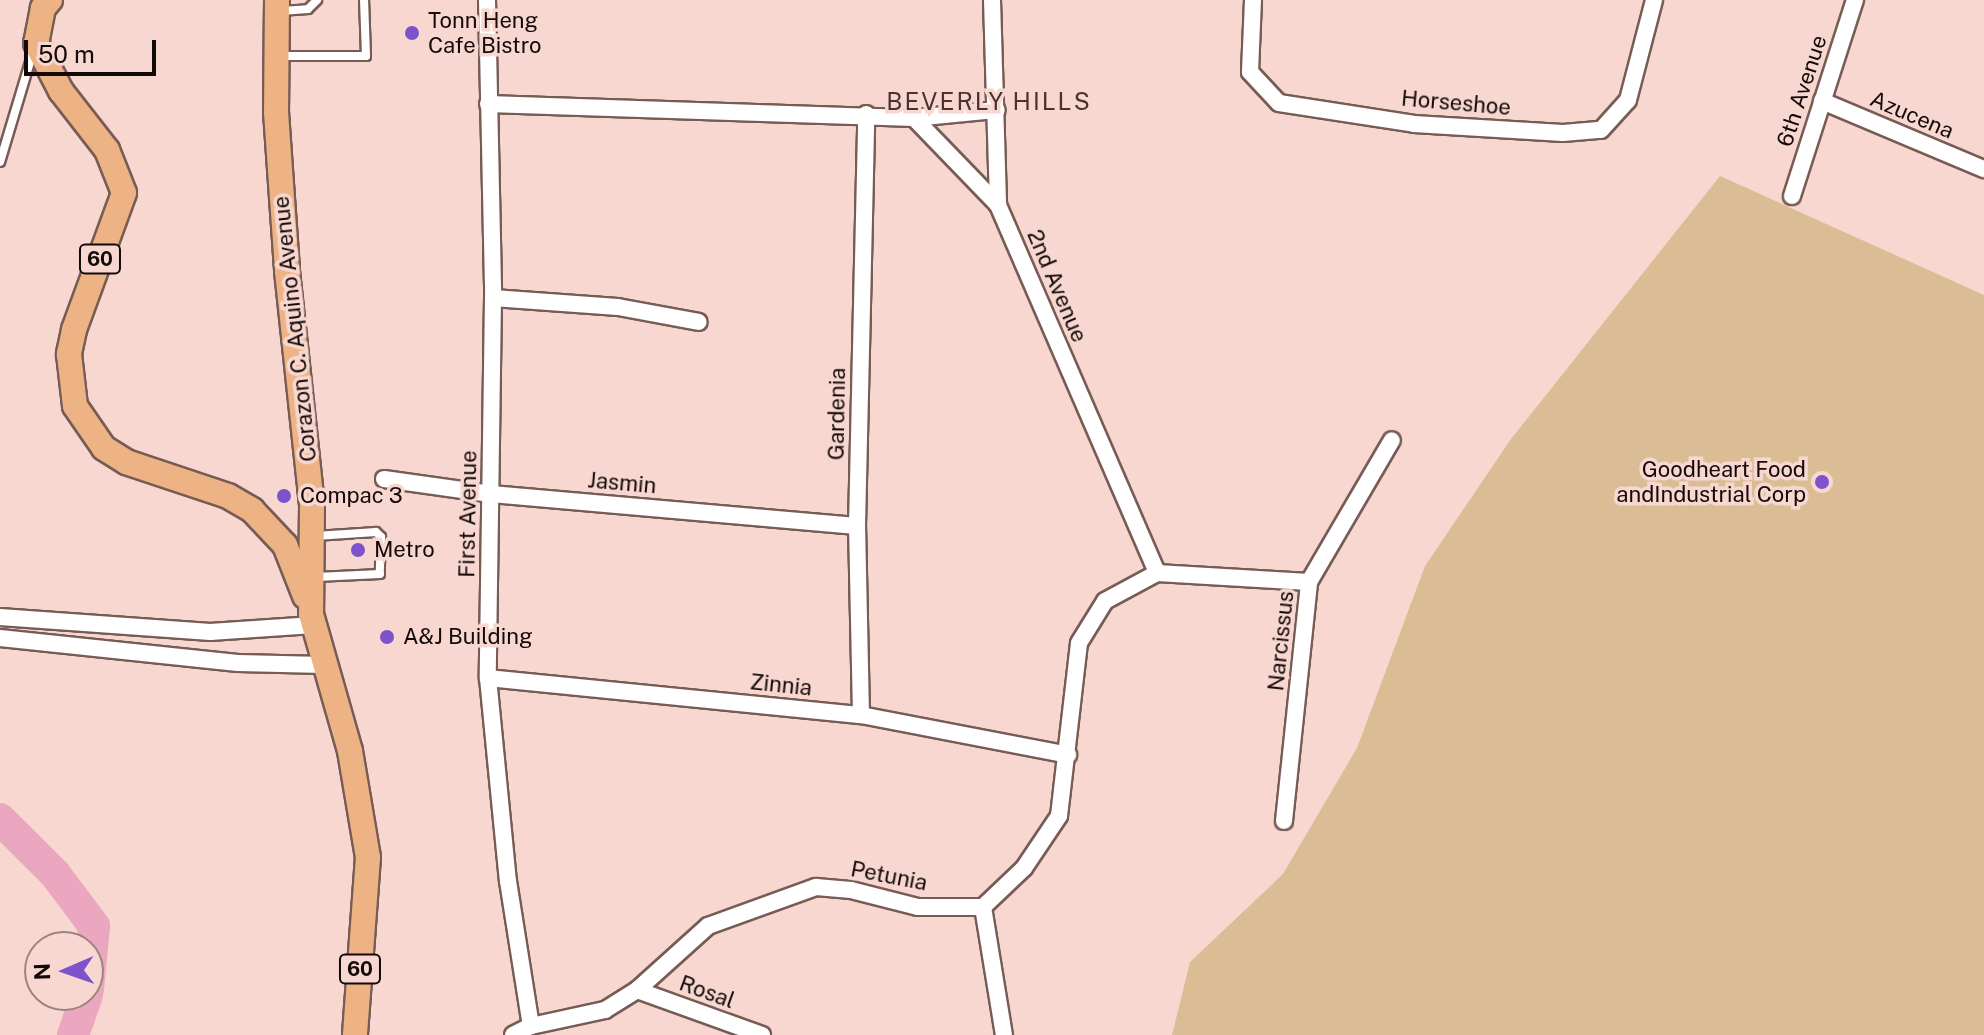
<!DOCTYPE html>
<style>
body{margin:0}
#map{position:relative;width:1984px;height:1035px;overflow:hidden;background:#f7d7cf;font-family:"Public Sans",sans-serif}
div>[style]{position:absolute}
.green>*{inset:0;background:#dbbd95}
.river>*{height:32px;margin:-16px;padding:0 16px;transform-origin:16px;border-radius:16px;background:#eba7c0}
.roads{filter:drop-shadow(2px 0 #775c55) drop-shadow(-2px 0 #775c55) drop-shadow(0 2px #775c55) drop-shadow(0 -2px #775c55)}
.service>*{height:8px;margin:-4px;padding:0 4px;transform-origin:4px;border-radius:4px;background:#fff}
.minor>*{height:16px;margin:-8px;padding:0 8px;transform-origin:8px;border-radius:8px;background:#fff}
.primary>*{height:24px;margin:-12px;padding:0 12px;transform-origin:12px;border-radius:12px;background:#eeb384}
.dots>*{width:22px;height:22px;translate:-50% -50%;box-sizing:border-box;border:4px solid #f7d7cf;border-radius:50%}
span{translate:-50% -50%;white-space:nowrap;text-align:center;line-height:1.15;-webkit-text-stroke:7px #f7d7cf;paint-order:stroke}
.shield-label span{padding:2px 6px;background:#f7d7cf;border:2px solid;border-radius:6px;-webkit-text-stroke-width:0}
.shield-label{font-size:20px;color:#130907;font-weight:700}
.poi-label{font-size:22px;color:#130907}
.left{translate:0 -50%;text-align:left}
.right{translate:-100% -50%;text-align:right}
.street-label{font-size:22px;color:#130907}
.neighbourhood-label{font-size:24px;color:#4b322c;letter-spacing:2px}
.north{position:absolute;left:24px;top:931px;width:80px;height:80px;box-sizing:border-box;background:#f7d7cf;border:2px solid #9c857f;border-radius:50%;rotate:268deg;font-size:22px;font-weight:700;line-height:32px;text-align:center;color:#130907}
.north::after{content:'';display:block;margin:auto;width:28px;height:36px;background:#7d52cc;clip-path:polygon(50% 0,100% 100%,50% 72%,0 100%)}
.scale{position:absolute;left:24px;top:40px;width:132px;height:36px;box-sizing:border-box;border:4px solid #130907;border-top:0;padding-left:10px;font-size:24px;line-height:28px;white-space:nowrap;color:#130907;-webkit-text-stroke:6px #f7d7cf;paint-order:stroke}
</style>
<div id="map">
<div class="green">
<div style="clip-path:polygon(1720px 176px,1984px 295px,1984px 1035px,1172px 1035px,1190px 962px,1283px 874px,1357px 748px,1425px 566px,1511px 439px)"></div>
</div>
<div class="river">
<div style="left:0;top:819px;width:78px;rotate:45deg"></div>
<div style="left:55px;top:874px;width:65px;rotate:53.1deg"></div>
<div style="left:94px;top:926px;width:63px;rotate:95.4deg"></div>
<div style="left:73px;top:1035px;width:42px;rotate:-70.7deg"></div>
</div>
<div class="roads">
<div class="service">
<div style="left:281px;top:11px;width:27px;rotate:-4deg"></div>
<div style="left:308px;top:9px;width:13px;rotate:-45deg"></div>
<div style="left:279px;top:56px;width:87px"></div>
<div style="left:366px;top:56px;width:56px;rotate:-92deg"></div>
<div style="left:0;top:162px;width:115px;rotate:-73.3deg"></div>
<div style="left:315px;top:536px;width:61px;rotate:-3.8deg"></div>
<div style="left:376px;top:532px;width:7px;rotate:45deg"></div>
<div style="left:381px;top:537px;width:37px;rotate:92deg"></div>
<div style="left:380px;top:574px;width:64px;rotate:177.3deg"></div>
</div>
<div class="minor">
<div style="left:487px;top:0;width:298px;rotate:88.8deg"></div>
<div style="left:493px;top:298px;width:380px;rotate:90.8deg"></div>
<div style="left:488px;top:678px;width:204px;rotate:84.4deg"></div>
<div style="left:508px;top:881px;width:147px;rotate:81deg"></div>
<div style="left:992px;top:0;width:205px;rotate:88.3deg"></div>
<div style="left:998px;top:205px;width:401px;rotate:66.6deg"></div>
<div style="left:1253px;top:0;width:72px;rotate:92.4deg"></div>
<div style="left:1250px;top:72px;width:42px;rotate:46.9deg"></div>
<div style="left:1279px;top:103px;width:137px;rotate:8.8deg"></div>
<div style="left:1414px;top:124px;width:149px;rotate:3.5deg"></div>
<div style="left:1563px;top:133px;width:38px;rotate:-5deg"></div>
<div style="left:1601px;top:130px;width:40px;rotate:-48deg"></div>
<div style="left:1628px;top:100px;width:103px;rotate:-75.4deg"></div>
<div style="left:1822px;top:101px;width:176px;rotate:22.8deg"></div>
<div style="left:488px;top:104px;width:426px;rotate:1.9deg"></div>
<div style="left:914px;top:118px;width:83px;rotate:-5.5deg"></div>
<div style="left:914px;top:118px;width:121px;rotate:46deg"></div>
<div style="left:1792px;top:196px;width:206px;rotate:-72.2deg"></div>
<div style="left:493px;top:298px;width:125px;rotate:4.1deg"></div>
<div style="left:618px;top:307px;width:82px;rotate:10.5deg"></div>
<div style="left:384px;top:479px;width:108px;rotate:8deg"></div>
<div style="left:491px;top:494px;width:367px;rotate:5deg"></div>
<div style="left:0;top:617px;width:211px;rotate:4.1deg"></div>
<div style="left:210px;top:632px;width:104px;rotate:-3.9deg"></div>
<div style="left:0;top:638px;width:239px;rotate:6deg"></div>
<div style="left:238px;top:663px;width:86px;rotate:1.3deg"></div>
<div style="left:488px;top:678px;width:375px;rotate:5.7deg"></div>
<div style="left:861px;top:715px;width:211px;rotate:10.9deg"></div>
<div style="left:861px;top:715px;width:189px;rotate:-91.2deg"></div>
<div style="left:857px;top:526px;width:412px;rotate:-88.7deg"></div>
<div style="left:1284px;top:821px;width:240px;rotate:-84deg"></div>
<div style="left:1309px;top:582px;width:164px;rotate:-59.7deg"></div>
<div style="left:983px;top:907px;width:130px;rotate:80.7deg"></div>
<div style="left:637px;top:990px;width:133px;rotate:19.8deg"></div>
<div style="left:513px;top:1035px;width:20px;rotate:-27deg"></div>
<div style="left:531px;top:1026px;width:76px;rotate:-12.2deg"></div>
<div style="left:605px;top:1010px;width:38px;rotate:-32deg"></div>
<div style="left:637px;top:990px;width:96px;rotate:-42deg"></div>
<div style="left:708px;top:926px;width:115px;rotate:-19.9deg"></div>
<div style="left:816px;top:887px;width:35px;rotate:5deg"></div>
<div style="left:851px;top:890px;width:69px;rotate:14.2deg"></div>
<div style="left:918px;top:907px;width:65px"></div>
<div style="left:983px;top:907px;width:57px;rotate:-43.6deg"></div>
<div style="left:1024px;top:868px;width:63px;rotate:-56.1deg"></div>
<div style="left:1059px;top:816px;width:174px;rotate:-83.4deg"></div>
<div style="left:1079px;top:643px;width:49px;rotate:-58.2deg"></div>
<div style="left:1105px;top:601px;width:59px;rotate:-28.3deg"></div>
<div style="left:1157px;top:573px;width:152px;rotate:3.4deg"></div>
</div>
<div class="primary">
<div style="left:50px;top:0;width:11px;rotate:131deg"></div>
<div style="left:43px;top:8px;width:36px;rotate:101deg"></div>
<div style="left:36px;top:43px;width:54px;rotate:62.5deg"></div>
<div style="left:61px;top:91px;width:75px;rotate:52.1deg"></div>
<div style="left:107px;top:150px;width:46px;rotate:68.4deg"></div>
<div style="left:124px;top:193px;width:146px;rotate:110.1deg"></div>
<div style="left:74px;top:330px;width:25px;rotate:102deg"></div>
<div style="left:69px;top:354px;width:52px;rotate:83.4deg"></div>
<div style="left:75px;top:406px;width:51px;rotate:55.4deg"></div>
<div style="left:104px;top:448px;width:26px;rotate:32deg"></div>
<div style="left:126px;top:462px;width:108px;rotate:18.4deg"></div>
<div style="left:228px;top:496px;width:28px;rotate:30deg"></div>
<div style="left:252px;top:510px;width:48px;rotate:46.7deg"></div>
<div style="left:285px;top:545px;width:55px;rotate:68.6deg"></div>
<div style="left:277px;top:0;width:112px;rotate:90.5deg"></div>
<div style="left:276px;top:112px;width:159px;rotate:86deg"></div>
<div style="left:287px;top:271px;width:236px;rotate:83.9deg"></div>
<div style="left:312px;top:506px;width:108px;rotate:90.5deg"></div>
<div style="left:311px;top:614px;width:142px;rotate:74.1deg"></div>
<div style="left:350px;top:751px;width:108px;rotate:80.4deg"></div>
<div style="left:368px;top:857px;width:178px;rotate:94.2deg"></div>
</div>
</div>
<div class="dots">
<div style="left:412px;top:33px;background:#7d52cc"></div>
<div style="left:1822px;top:482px;background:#7d52cc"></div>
<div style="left:284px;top:496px;background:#7d52cc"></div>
<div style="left:358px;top:550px;background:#7d52cc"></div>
<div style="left:387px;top:637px;background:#7d52cc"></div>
</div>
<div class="shield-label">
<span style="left:100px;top:259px">60</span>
<span style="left:360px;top:969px">60</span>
</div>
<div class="poi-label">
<span class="left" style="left:428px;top:33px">Tonn Heng<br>Cafe Bistro</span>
<span class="right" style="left:1806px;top:482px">Goodheart Food<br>andIndustrial Corp</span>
<span class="left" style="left:300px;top:496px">Compac 3</span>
<span class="left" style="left:374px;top:550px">Metro</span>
<span class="left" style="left:403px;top:637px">A&amp;J Building</span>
</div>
<div class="street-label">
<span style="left:1802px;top:91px;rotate:-72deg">6th Avenue</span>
<span style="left:1456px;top:103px;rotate:5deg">Horseshoe</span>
<span style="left:1912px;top:115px;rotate:23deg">Azucena</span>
<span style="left:1057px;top:286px;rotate:67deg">2nd Avenue</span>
<span style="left:295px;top:329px;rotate:-96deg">Corazon C. Aquino Avenue</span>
<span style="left:837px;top:414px;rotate:-89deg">Gardenia</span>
<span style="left:622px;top:483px;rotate:5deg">Jasmin</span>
<span style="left:468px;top:514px;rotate:-89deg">First Avenue</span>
<span style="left:1281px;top:641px;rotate:-84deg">Narcissus</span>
<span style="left:781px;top:685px;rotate:6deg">Zinnia</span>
<span style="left:889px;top:876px;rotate:11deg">Petunia</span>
<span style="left:707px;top:992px;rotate:20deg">Rosal</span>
</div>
<div class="neighbourhood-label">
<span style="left:989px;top:102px">BEVERLY HILLS</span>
</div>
<div class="north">N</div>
<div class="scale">50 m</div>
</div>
